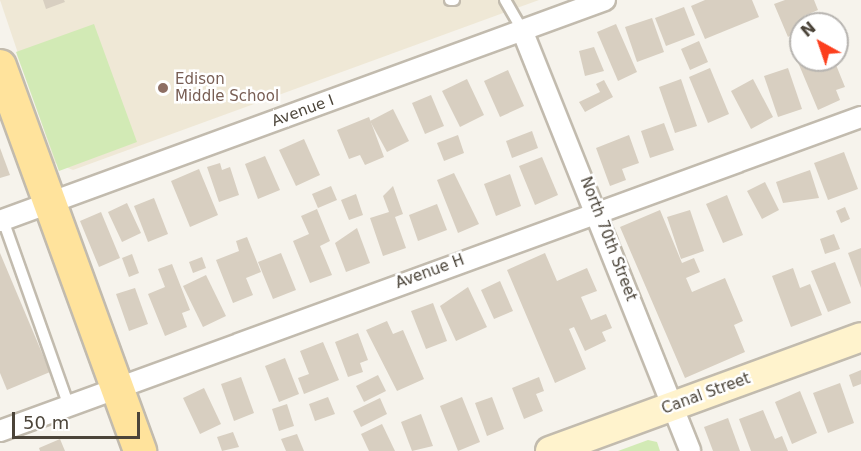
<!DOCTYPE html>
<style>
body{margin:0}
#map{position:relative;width:861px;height:451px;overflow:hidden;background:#f6f3ec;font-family:"DejaVu Sans",sans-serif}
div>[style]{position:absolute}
.education>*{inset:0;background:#efe8d6}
.green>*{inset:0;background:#d2eab5}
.building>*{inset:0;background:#d8cfc1}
.roads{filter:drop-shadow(2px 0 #c2bbae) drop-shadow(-2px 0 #c2bbae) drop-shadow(0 2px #c2bbae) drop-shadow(0 -2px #c2bbae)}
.lane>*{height:10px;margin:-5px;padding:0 5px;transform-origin:5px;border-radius:5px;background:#fff}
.street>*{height:20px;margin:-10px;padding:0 10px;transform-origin:10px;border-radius:10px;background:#fff}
.secondary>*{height:28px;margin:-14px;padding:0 14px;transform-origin:14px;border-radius:14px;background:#fff3cd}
.primary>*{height:32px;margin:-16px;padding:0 16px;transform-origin:16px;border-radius:16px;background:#ffe39c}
.dots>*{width:16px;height:16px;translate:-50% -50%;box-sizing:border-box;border:3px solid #fff;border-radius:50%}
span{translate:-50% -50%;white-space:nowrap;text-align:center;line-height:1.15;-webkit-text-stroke:5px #fff;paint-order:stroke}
.education-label{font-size:15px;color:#785e54}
.left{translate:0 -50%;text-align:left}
.street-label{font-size:15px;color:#4b4439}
.north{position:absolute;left:789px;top:12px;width:60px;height:60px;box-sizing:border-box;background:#fff;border:2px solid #b7b4b0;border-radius:50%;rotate:320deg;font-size:16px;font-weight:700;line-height:24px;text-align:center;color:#4b4439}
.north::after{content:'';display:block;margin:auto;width:21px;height:27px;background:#fc3f1d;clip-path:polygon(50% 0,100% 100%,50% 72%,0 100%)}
.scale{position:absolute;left:12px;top:412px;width:128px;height:27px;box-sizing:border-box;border:3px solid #4b4439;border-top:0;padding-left:8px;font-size:18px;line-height:21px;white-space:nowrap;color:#4b4439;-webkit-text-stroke:4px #fff;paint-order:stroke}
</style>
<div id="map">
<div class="education">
<div style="clip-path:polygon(0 0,539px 0,73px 170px,55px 163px)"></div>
</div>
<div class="green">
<div style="clip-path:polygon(94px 24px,137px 142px,59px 171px,16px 52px)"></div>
<div style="clip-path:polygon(648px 440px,657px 442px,660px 451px,618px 451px)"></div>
</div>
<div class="building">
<div style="clip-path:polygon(43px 0,64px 0,65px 2px,46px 9px)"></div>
<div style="clip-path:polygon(705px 0,752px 0,759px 17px,705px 39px,691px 6px)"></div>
<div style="clip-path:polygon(785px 0,814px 0,818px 10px,804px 16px,808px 24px,788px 37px,774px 4px)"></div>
<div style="clip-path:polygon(684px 7px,695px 35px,666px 46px,655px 18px)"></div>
<div style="clip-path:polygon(652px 18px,664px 52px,637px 62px,625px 27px)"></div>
<div style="clip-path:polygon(616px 24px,637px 72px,618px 81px,597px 32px)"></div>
<div style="clip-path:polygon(801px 36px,801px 60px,834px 60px,845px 87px,836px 90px,840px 100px,818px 110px,789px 41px)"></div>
<div style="clip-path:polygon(699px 41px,708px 62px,690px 70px,681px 49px)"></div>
<div style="clip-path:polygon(594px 47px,604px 71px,585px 76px,579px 51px)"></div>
<div style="clip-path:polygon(710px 68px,729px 114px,708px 123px,689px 77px)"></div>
<div style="clip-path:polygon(788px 68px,802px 109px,778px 117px,764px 76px)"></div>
<div style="clip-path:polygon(508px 70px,524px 106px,500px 117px,484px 81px)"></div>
<div style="clip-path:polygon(467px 79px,484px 115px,460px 127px,442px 91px)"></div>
<div style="clip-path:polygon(681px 79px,697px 126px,675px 133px,659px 87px)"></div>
<div style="clip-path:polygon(753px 79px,773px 117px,751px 129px,731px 91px)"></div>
<div style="clip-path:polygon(604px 80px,613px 97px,585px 112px,579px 102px,600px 92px,596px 84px)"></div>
<div style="clip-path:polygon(431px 95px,444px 126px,425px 134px,412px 103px)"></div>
<div style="clip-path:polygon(393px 109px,409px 141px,387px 152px,370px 121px)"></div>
<div style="clip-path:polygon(369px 117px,384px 157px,365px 165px,360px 155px,349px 159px,337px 130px)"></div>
<div style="clip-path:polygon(664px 123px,674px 150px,650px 158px,641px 131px)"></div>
<div style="clip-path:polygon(532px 131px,538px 148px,512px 158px,506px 141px)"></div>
<div style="clip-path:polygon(458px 135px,464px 153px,444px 161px,437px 143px)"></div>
<div style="clip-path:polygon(629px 135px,639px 163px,622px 169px,626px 180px,610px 186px,596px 148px)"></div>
<div style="clip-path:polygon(304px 139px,320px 175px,296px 186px,279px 150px)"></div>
<div style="clip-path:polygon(0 148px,10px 175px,0 178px)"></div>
<div style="clip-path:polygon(844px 152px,858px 189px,828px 200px,814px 163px)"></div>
<div style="clip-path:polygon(265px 156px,280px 190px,258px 199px,245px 164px)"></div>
<div style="clip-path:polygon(542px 157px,558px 195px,535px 205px,519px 166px)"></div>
<div style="clip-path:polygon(220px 163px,222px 170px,230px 167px,239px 195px,219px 202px,207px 167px)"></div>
<div style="clip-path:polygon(199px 169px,218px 215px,190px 227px,171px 181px)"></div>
<div style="clip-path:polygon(810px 170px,819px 198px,783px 203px,776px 182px)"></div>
<div style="clip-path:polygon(454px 173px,479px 224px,458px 233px,437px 180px)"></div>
<div style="clip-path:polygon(510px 174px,521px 206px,496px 216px,484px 184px)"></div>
<div style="clip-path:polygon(765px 182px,779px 210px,762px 219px,747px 191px)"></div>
<div style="clip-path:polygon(331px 186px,337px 200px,318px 208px,312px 194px)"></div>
<div style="clip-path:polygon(393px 186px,403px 214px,395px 217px,406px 248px,383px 256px,370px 218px,389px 212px,383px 196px)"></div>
<div style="clip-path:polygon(356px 194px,363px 215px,349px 220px,341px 200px)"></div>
<div style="clip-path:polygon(727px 195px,743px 235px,723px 243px,706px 204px)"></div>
<div style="clip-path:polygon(154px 198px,168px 234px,148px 242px,134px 206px)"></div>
<div style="clip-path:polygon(127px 203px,141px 233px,122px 242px,108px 212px)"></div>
<div style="clip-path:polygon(437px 204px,447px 230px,418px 241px,409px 215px)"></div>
<div style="clip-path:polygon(845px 207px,850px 219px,841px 223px,836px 211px)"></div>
<div style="clip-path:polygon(317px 209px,330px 241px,320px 246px,332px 275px,310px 283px,293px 241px,309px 234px,301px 216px)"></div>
<div style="clip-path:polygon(660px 210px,682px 263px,694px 258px,700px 272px,686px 278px,692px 292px,725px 278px,743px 321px,734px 325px,745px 352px,685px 378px,620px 227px)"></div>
<div style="clip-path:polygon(690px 210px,704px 251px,681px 259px,667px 217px)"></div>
<div style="clip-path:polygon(101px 212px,120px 258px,99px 267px,80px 221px)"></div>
<div style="clip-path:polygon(357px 228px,370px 263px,346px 272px,335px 243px)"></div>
<div style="clip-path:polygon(834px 234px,840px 249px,825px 254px,820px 239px)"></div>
<div style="clip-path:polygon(247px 237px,261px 272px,246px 278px,253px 295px,233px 303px,216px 260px,239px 251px,236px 241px)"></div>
<div style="clip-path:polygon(861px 248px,861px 288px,848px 253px)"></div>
<div style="clip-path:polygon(0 253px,50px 372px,7px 390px,0 373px)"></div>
<div style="clip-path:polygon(281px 253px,296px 290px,273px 299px,258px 262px)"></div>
<div style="clip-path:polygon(545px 253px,557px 281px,587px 268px,597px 291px,581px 297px,591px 320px,606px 314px,612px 328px,602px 332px,606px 341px,585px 351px,574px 327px,569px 329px,586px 369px,555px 383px,507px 270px)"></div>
<div style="clip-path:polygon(132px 254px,139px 273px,129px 277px,122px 258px)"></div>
<div style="clip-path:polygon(202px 257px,206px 268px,193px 273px,189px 262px)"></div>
<div style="clip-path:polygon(835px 262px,851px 303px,828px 312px,811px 271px)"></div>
<div style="clip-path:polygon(172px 264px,190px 310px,182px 313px,187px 327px,165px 336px,148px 294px,165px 287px,158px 269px)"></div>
<div style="clip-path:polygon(793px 268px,800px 288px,810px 284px,822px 315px,791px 327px,772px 276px)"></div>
<div style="clip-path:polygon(206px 275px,226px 316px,203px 327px,183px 286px)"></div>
<div style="clip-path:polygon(500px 281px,513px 311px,494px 319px,481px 290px)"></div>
<div style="clip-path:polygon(468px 287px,487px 327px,456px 341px,440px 306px)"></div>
<div style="clip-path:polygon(135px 288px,148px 324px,129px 331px,116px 294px)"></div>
<div style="clip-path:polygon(433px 303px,447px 341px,426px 349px,411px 311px)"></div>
<div style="clip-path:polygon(387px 321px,393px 334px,403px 330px,424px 379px,397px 391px,366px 330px)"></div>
<div style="clip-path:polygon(358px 333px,368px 360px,360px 363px,363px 372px,348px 377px,335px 342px)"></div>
<div style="clip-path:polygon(323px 342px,339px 380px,304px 394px,298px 378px,309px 374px,300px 351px)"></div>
<div style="clip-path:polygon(285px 358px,299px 394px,279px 402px,265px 366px)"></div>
<div style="clip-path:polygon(861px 370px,861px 384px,853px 387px,849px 375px)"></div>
<div style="clip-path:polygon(378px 375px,386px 391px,364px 402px,356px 386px)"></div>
<div style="clip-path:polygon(241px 377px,254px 413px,234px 421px,221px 384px)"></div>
<div style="clip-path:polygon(539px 377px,544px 391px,536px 394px,543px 411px,524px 419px,512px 388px)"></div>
<div style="clip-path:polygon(840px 383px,854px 423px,828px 433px,813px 393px)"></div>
<div style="clip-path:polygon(204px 388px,221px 424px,200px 434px,183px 398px)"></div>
<div style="clip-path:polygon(800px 391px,817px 433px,792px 444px,775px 402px)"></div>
<div style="clip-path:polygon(328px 397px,335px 414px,315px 421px,309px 404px)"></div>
<div style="clip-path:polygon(462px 397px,480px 442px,458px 451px,440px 406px)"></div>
<div style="clip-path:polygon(492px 397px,504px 429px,487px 436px,475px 403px)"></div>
<div style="clip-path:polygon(380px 398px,387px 414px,361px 427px,353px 411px)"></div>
<div style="clip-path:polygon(287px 404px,294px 426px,279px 431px,272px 409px)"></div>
<div style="clip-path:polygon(763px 410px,775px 439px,782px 436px,788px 451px,751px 451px,739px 419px)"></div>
<div style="clip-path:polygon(421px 414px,433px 446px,412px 451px,401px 422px)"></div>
<div style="clip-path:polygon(728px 418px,740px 451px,713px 451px,704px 427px)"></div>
<div style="clip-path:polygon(382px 424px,395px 451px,369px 451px,361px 434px)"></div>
<div style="clip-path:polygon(233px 432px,239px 447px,222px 451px,217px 437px)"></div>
<div style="clip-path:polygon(297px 434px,304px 451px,286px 451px,281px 439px)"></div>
<div style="clip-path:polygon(60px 439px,65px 451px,40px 451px,39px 448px)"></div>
</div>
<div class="roads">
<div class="lane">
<div style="left:450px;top:0;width:4px"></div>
<div style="left:505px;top:0;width:34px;rotate:60deg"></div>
<div style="left:3px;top:220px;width:197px;rotate:70.5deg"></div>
</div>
<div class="street">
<div style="left:522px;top:30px;width:453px;rotate:68.2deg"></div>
<div style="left:0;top:221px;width:644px;rotate:-20.07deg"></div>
<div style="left:0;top:431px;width:916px;rotate:-20.04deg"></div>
</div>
<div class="secondary">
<div style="left:550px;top:451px;width:331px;rotate:-20.1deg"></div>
</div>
<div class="primary">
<div style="left:0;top:66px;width:410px;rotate:70deg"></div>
</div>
</div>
<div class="dots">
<div style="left:163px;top:88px;background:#8d6e63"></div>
</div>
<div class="education-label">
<span class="left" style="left:175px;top:88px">Edison<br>Middle School</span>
</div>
<div class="street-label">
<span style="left:303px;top:111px;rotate:-20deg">Avenue I</span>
<span style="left:608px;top:239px;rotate:69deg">North 70th Street</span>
<span style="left:430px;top:272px;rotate:-20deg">Avenue H</span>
<span style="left:706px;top:394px;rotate:-20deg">Canal Street</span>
</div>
<div class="north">N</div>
<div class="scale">50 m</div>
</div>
